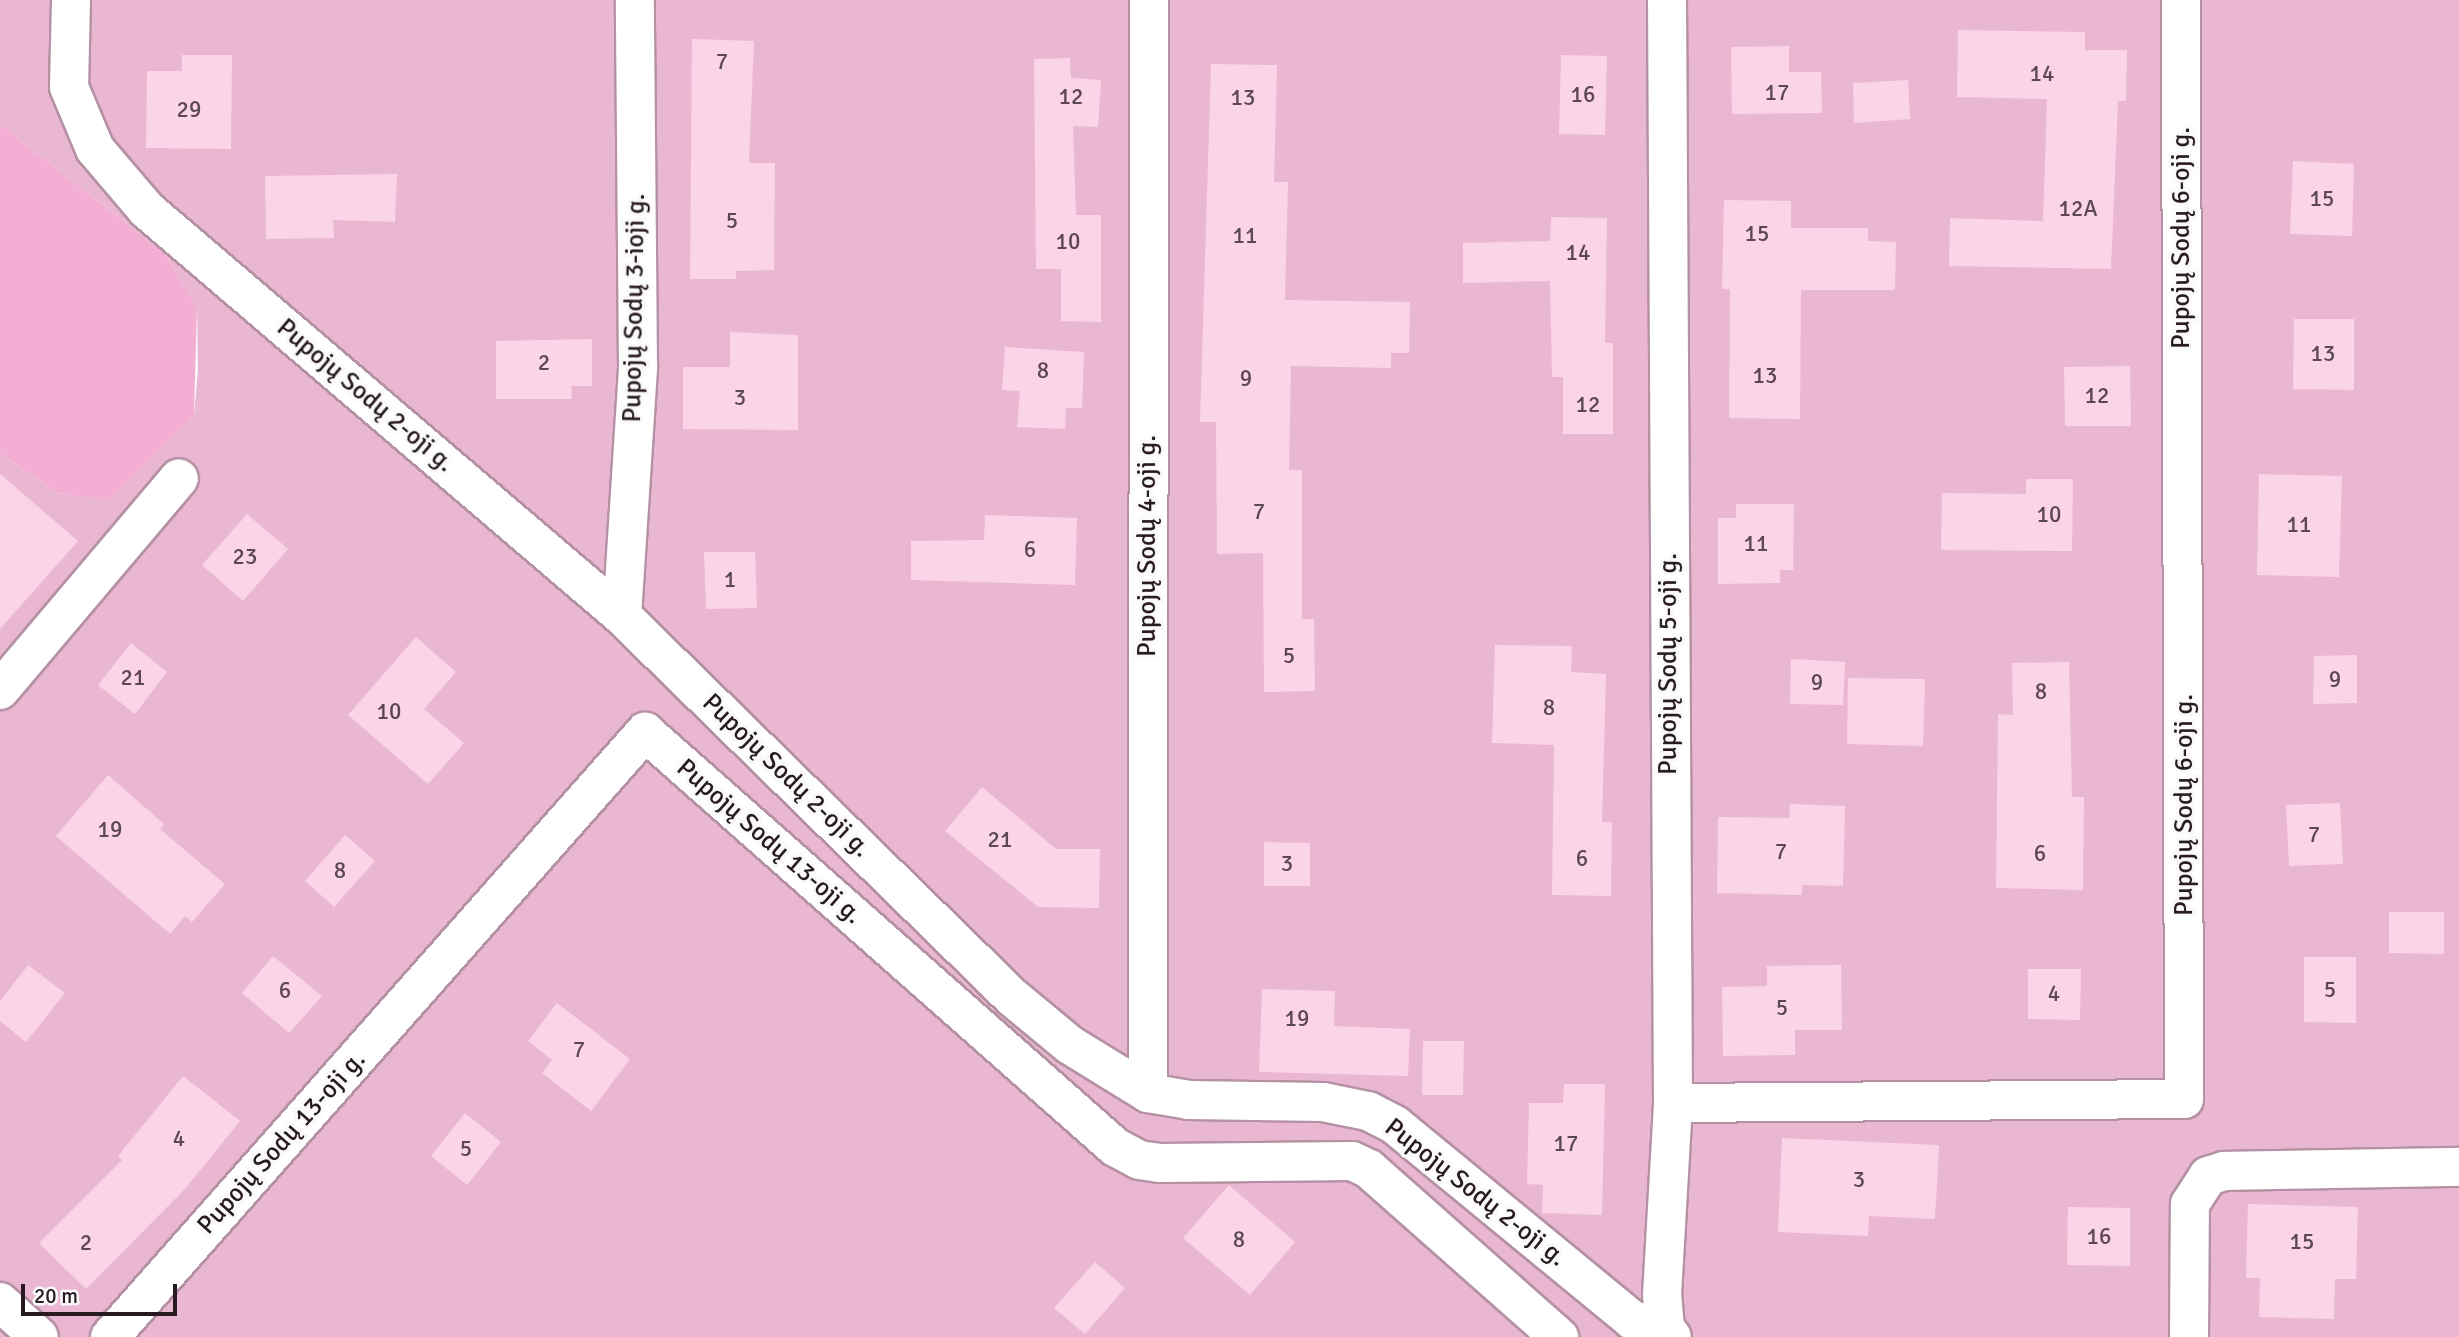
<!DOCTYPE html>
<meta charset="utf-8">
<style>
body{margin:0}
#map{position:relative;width:2459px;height:1337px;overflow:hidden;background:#fafafa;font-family:Signika,sans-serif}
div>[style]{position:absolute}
.green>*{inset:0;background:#e9b7d2}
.forest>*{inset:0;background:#f3aed4}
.building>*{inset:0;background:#fbd4e8}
.roads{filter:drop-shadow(2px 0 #b591a4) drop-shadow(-2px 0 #b591a4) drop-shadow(0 2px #b591a4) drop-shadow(0 -2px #b591a4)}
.minor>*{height:38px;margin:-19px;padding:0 19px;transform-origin:19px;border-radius:19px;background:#fff}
span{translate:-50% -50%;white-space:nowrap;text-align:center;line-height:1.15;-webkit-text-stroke:7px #fafafa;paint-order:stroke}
.number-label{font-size:23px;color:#5c4853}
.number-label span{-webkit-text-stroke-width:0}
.street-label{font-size:26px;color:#271a21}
.scale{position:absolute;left:21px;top:1284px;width:156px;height:32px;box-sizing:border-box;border:4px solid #271a21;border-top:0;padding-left:9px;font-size:21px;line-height:24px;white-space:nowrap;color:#271a21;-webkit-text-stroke:5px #fafafa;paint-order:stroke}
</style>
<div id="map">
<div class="green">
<div style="clip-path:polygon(0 0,2459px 0,2459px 1337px,0 1337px,0 453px,57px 493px,110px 499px,194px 416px,198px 370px,197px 306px,164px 253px,0 124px)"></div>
</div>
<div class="forest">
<div style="clip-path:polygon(0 124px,164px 253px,197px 306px,194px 416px,110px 500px,57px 493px,0 453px)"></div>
</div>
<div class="building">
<div style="clip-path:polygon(1958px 30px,2085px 32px,2085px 50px,2127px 50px,2126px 101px,2118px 101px,2111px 269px,1949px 266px,1950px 218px,2043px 221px,2047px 99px,1957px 97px)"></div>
<div style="clip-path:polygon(692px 39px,754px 41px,749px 163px,775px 163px,774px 270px,736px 271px,736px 279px,690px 279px)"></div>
<div style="clip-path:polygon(1789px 46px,1789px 72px,1821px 72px,1822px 113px,1732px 114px,1731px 47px)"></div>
<div style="clip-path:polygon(182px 55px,232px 55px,231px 149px,146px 148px,147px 71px,182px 71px)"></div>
<div style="clip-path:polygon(1561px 55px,1607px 56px,1605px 135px,1559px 134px)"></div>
<div style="clip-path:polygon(1070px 58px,1071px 78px,1101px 80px,1098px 127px,1073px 126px,1076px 215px,1101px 215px,1101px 322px,1061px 321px,1061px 269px,1036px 269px,1034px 59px)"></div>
<div style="clip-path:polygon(1211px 64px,1277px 65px,1274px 182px,1288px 182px,1285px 300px,1410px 302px,1409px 353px,1391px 353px,1391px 368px,1291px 366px,1289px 470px,1302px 470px,1302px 619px,1314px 619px,1315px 691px,1264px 692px,1263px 553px,1217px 554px,1216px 422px,1200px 422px)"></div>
<div style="clip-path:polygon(1908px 80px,1910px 119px,1854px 123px,1853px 83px)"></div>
<div style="clip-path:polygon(2293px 161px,2354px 164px,2352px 236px,2290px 234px)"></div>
<div style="clip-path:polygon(397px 174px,395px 222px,333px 220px,334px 238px,266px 239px,265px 176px)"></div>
<div style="clip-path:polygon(1724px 200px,1791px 201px,1791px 228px,1868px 228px,1868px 241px,1896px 242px,1895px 290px,1801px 290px,1800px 419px,1729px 418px,1730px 289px,1722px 289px)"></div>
<div style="clip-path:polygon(1551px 217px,1607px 218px,1605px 343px,1613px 343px,1613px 434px,1563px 434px,1563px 377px,1552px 377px,1550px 281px,1463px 283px,1463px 243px,1550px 241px)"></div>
<div style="clip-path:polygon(2294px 319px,2354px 319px,2354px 390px,2293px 389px)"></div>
<div style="clip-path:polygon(730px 332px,798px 335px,798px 430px,683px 429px,683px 367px,730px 367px)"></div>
<div style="clip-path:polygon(592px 339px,592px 386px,571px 386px,572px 399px,496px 399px,496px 341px)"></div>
<div style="clip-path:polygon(1005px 347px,1084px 352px,1082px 408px,1066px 408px,1065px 429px,1017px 427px,1020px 391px,1002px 390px)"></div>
<div style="clip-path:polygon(2130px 366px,2131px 426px,2065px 426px,2064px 367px)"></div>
<div style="clip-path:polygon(0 474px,78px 541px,0 629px)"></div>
<div style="clip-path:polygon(2259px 474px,2342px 476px,2339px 577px,2257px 575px)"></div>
<div style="clip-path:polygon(2026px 479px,2073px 479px,2072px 551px,1941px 550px,1942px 493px,2026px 494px)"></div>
<div style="clip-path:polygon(1736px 504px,1794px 504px,1793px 570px,1780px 570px,1780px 583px,1718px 584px,1718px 518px,1736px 518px)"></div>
<div style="clip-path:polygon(247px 514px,288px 549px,243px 601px,202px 565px)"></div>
<div style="clip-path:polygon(985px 515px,1077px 518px,1075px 585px,911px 580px,911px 541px,984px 540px)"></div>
<div style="clip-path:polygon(704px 552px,755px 552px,757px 608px,706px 609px)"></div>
<div style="clip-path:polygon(416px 637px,456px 672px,424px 709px,464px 743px,428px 784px,348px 715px)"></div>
<div style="clip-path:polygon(131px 643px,167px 672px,135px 714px,98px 685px)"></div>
<div style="clip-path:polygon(1495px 645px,1572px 646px,1571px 672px,1606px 674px,1602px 822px,1612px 822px,1611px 896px,1552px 895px,1554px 745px,1492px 743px)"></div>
<div style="clip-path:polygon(2357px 655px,2357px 703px,2313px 704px,2314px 656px)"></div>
<div style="clip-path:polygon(1791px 659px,1845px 662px,1843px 705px,1790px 704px)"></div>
<div style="clip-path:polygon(2069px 662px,2072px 797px,2084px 797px,2083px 890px,1996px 888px,1998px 714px,2013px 715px,2012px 663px)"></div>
<div style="clip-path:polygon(1848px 678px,1925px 679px,1923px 746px,1847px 744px)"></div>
<div style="clip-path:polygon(108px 775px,164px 824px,160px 829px,225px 884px,192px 922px,185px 916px,170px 934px,56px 836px)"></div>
<div style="clip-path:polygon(982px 787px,1056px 849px,1100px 849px,1099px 908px,1038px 907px,945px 831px)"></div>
<div style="clip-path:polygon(2340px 803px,2343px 864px,2289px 866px,2286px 805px)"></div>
<div style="clip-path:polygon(1790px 804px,1845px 806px,1843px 886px,1802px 885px,1802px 895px,1717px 893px,1718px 817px,1789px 818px)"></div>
<div style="clip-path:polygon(345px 835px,375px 861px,334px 907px,305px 881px)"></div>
<div style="clip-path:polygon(1264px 842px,1310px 843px,1310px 886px,1264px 886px)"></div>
<div style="clip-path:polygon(2389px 912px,2444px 912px,2444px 954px,2389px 953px)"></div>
<div style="clip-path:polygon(273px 956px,322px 996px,289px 1033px,242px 993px)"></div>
<div style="clip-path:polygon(2304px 957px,2356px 957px,2356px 1023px,2304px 1022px)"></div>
<div style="clip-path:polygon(28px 965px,65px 993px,26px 1042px,0 1021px,0 1001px)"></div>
<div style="clip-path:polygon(1841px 965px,1842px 1030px,1795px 1030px,1795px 1055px,1723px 1056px,1722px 987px,1767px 986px,1767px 966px)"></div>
<div style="clip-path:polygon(2028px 969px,2081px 969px,2080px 1020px,2028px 1019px)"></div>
<div style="clip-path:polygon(1262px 989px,1335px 991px,1334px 1026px,1410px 1029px,1408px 1076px,1259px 1072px)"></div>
<div style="clip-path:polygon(557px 1003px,630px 1059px,591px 1111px,542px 1073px,552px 1060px,528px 1041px)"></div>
<div style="clip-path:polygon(1423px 1041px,1464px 1041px,1463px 1095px,1422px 1095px)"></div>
<div style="clip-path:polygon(183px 1076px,240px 1121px,185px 1189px,86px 1289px,39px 1243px,122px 1160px,118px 1156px)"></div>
<div style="clip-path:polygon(1564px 1084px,1605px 1084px,1602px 1215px,1542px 1213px,1543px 1185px,1527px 1184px,1529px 1103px,1563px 1103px)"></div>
<div style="clip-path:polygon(465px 1113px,501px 1142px,467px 1185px,431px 1156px)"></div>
<div style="clip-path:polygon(1782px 1138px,1939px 1145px,1935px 1219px,1869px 1216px,1868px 1236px,1778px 1232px)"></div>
<div style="clip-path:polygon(1229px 1185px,1295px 1242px,1250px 1295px,1183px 1238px)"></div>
<div style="clip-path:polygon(2248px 1204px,2358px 1207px,2356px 1279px,2335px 1279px,2334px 1319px,2259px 1317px,2260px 1278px,2246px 1278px)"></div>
<div style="clip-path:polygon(2068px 1207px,2130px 1208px,2130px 1266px,2067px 1265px)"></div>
<div style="clip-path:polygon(1095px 1262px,1125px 1288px,1085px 1334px,1054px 1308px)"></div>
</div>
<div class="roads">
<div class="minor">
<div style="left:71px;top:0;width:87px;rotate:91.3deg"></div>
<div style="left:69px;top:87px;width:67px;rotate:67.2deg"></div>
<div style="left:95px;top:149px;width:80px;rotate:49.6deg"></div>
<div style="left:147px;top:210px;width:625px;rotate:40.52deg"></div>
<div style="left:622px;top:616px;width:545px;rotate:44.33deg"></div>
<div style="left:1012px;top:997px;width:75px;rotate:39.6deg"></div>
<div style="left:1070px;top:1045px;width:92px;rotate:31.6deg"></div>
<div style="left:1148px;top:1093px;width:42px;rotate:9.7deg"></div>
<div style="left:1189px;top:1100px;width:134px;rotate:0.9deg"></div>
<div style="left:1323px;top:1102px;width:46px;rotate:11.3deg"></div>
<div style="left:1368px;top:1111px;width:30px;rotate:27deg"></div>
<div style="left:1395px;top:1125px;width:307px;rotate:39.4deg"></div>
<div style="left:1632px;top:1320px;width:34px;rotate:14deg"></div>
<div style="left:1665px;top:1328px;width:11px;rotate:52deg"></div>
<div style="left:622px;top:616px;width:251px;rotate:-86.3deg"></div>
<div style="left:638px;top:366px;width:366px;rotate:-90.5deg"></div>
<div style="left:0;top:690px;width:277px;rotate:-49.8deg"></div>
<div style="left:1148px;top:1093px;width:1093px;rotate:-89.95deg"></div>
<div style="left:1673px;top:1103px;width:511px;rotate:-0.45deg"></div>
<div style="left:2184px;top:1099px;width:1099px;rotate:-90.16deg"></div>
<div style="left:0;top:1302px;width:52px;rotate:41.9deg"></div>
<div style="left:1665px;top:1328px;width:33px;rotate:-95deg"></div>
<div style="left:1662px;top:1295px;width:192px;rotate:-86.7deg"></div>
<div style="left:1673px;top:1103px;width:1103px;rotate:-90.31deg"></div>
<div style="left:110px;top:1337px;width:808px;rotate:-48.51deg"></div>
<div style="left:645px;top:732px;width:627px;rotate:41.44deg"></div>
<div style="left:1115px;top:1147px;width:27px;rotate:28deg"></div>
<div style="left:1139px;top:1160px;width:22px;rotate:8deg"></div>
<div style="left:1161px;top:1163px;width:191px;rotate:-0.6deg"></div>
<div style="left:1352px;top:1161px;width:19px;rotate:25deg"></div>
<div style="left:1369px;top:1169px;width:254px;rotate:41.5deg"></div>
<div style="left:2189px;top:1337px;width:133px;rotate:-89.6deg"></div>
<div style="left:2190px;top:1204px;width:33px;rotate:-57deg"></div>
<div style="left:2208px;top:1176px;width:17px;rotate:-17deg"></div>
<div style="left:2224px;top:1171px;width:235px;rotate:-1deg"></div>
</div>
</div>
<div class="number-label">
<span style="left:722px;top:62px">7</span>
<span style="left:2042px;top:74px">14</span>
<span style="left:1777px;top:93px">17</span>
<span style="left:1583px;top:95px">16</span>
<span style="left:1071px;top:97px">12</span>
<span style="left:1243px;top:98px">13</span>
<span style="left:189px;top:110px">29</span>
<span style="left:2322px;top:199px">15</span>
<span style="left:2078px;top:209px">12A</span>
<span style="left:732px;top:221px">5</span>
<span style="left:1757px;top:234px">15</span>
<span style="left:1245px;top:236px">11</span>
<span style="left:1068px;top:242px">10</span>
<span style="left:1578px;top:253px">14</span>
<span style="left:2323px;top:354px">13</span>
<span style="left:544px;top:363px">2</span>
<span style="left:1043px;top:371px">8</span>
<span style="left:1765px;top:376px">13</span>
<span style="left:1246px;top:379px">9</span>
<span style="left:2097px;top:396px">12</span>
<span style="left:740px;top:398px">3</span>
<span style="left:1588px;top:405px">12</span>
<span style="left:1259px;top:512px">7</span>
<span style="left:2049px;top:515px">10</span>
<span style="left:2299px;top:525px">11</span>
<span style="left:1756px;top:544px">11</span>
<span style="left:1030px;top:550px">6</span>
<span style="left:245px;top:557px">23</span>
<span style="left:730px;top:580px">1</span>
<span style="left:1289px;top:656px">5</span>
<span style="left:133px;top:678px">21</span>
<span style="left:2335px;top:680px">9</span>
<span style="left:1817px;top:683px">9</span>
<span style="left:2041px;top:692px">8</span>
<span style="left:1549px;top:708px">8</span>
<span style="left:389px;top:712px">10</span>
<span style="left:110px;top:830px">19</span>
<span style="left:2314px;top:835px">7</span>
<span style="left:1000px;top:840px">21</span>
<span style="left:1781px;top:852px">7</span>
<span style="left:2040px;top:854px">6</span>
<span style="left:1582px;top:859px">6</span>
<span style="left:1287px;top:864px">3</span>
<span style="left:340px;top:871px">8</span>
<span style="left:2330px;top:990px">5</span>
<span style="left:285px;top:991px">6</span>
<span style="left:2054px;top:994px">4</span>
<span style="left:1782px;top:1008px">5</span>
<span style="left:1297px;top:1019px">19</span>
<span style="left:579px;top:1050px">7</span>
<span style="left:179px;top:1139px">4</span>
<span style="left:1566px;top:1144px">17</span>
<span style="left:466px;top:1149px">5</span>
<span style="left:1859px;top:1180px">3</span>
<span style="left:2099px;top:1237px">16</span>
<span style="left:1239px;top:1240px">8</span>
<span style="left:2302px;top:1242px">15</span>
<span style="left:86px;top:1243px">2</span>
</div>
<div class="street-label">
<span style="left:2182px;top:238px;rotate:-90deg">Pupojų Sodų 6-oji g.</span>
<span style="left:635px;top:308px;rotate:-89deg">Pupojų Sodų 3-ioji g.</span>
<span style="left:365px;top:396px;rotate:40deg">Pupojų Sodų 2-oji g.</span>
<span style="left:1148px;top:546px;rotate:-90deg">Pupojų Sodų 4-oji g.</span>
<span style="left:1669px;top:664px;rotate:-90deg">Pupojų Sodų 5-oji g.</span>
<span style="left:786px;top:776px;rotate:44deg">Pupojų Sodų 2-oji g.</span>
<span style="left:2185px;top:805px;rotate:-90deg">Pupojų Sodų 6-oji g.</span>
<span style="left:769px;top:842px;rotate:41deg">Pupojų Sodų 13-oji g.</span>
<span style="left:282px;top:1143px;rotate:-48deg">Pupojų Sodų 13-oji g.</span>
<span style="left:1475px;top:1193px;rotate:38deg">Pupojų Sodų 2-oji g.</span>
</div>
<div class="scale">20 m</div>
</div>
